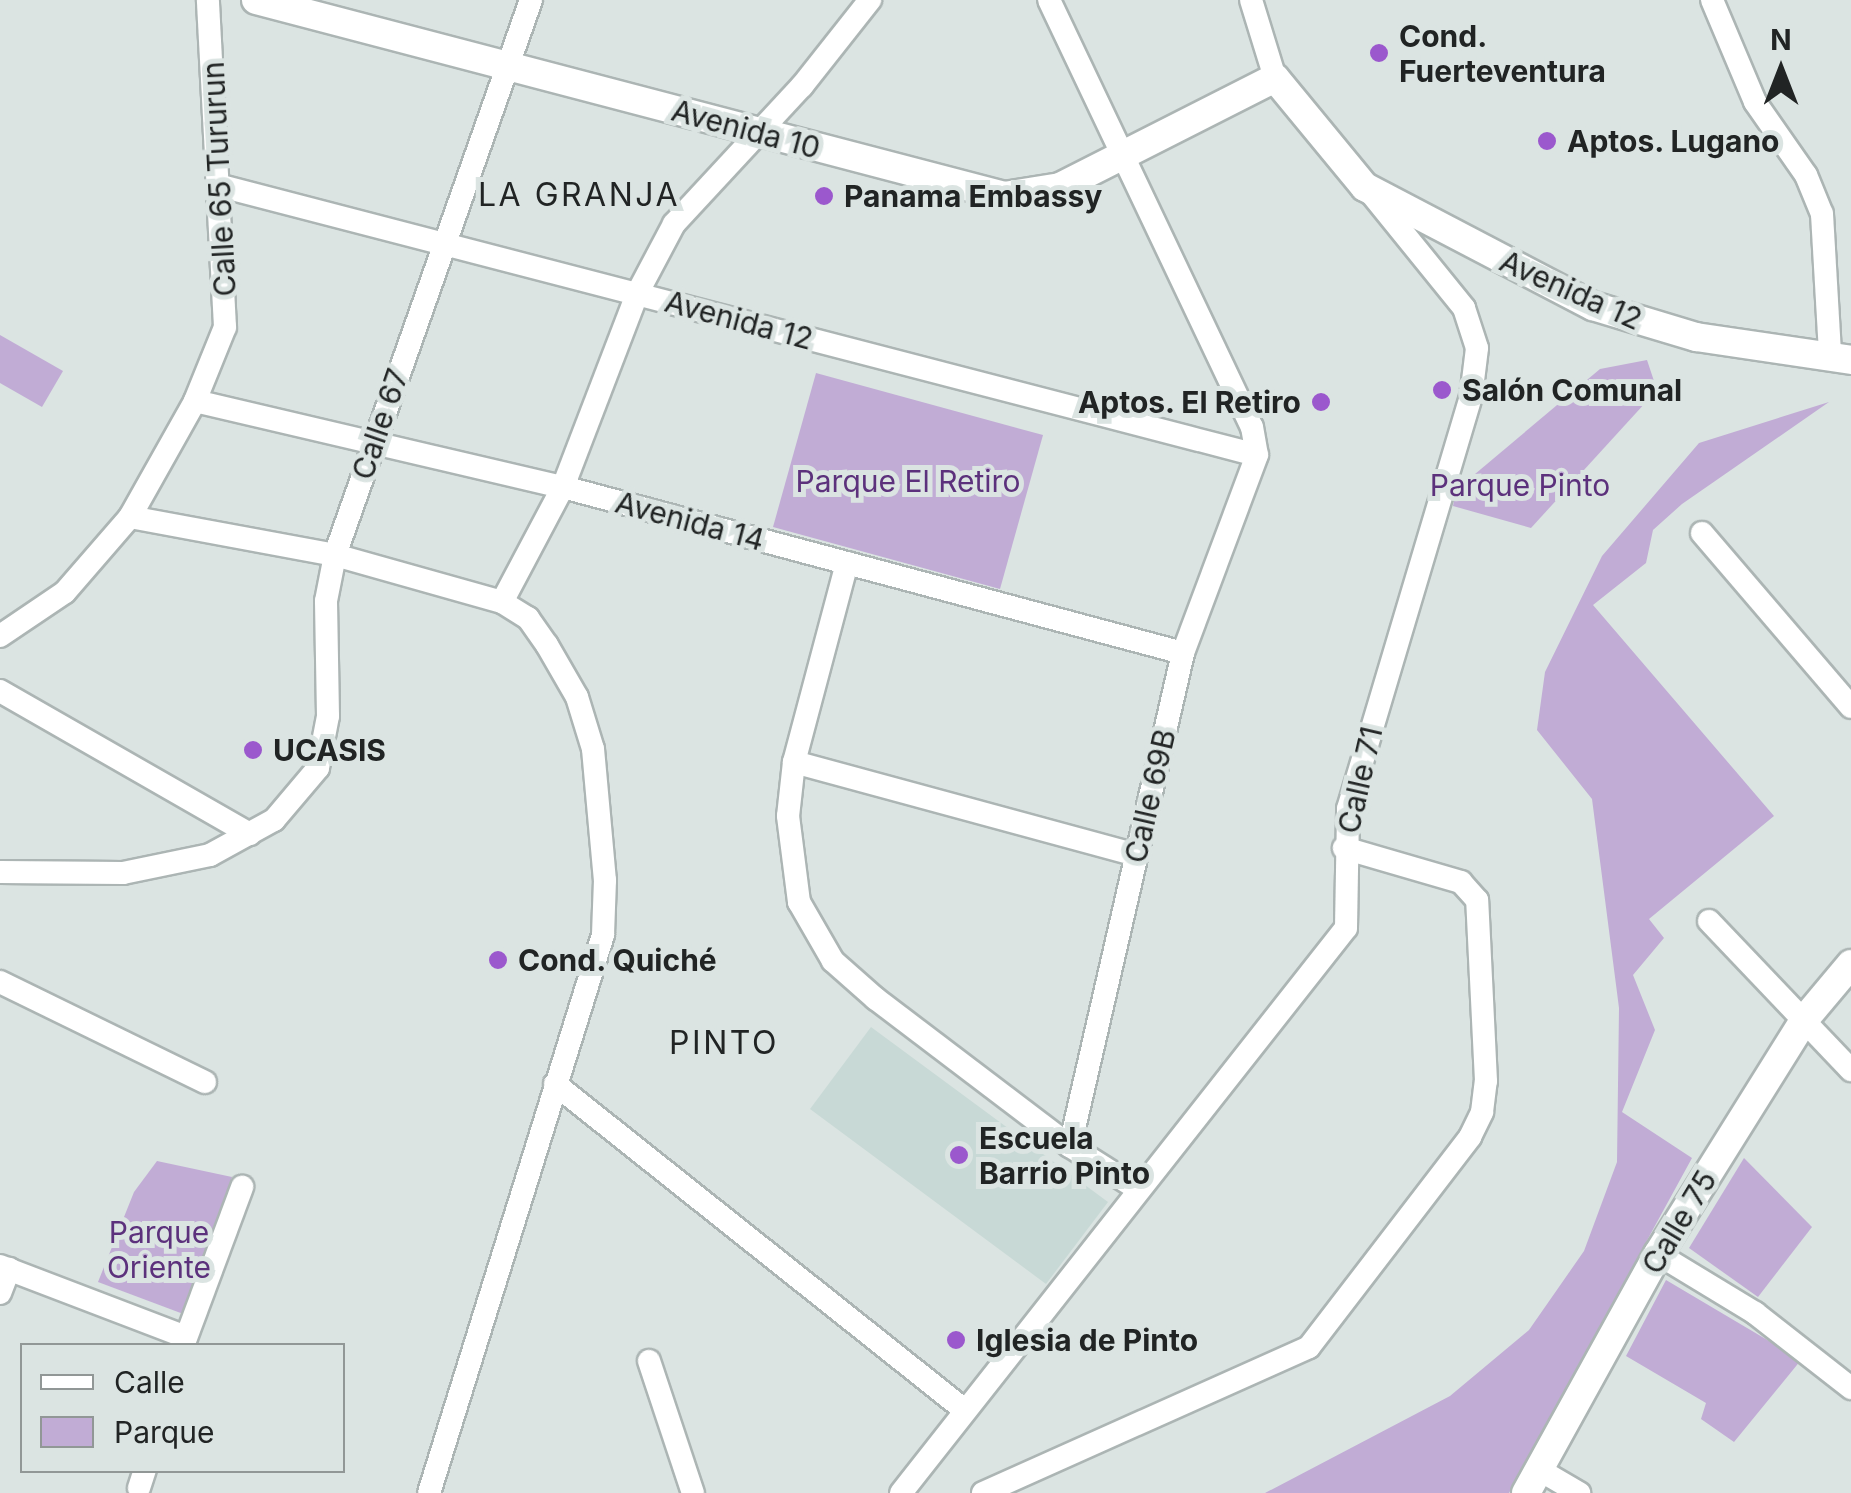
<!DOCTYPE html>
<meta charset="utf-8">
<style>
body{margin:0}
#map{position:relative;width:1851px;height:1493px;overflow:hidden;background:#dbe4e2;font-family:Inter,sans-serif}
div>[style]{position:absolute}
.built>*{inset:0;background:#c8d9d6}
.green>*{inset:0;background:#c1acd5}
.roads{filter:drop-shadow(2px 0 #acb5b4) drop-shadow(-2px 0 #acb5b4) drop-shadow(0 2px #acb5b4) drop-shadow(0 -2px #acb5b4)}
.minor>*{height:22px;margin:-11px;padding:0 11px;transform-origin:11px;border-radius:11px;background:#fff}
.tertiary>*{height:28px;margin:-14px;padding:0 14px;transform-origin:14px;border-radius:14px;background:#fff}
.dots>*{width:28px;height:28px;translate:-50% -50%;box-sizing:border-box;border:5px solid #dbe4e2;border-radius:50%}
span{translate:-50% -50%;white-space:nowrap;text-align:center;line-height:1.15;-webkit-text-stroke:10px #dbe4e2;paint-order:stroke}
.poi-label{font-size:30px;color:#212424;font-weight:700}
.left{translate:0 -50%;text-align:left}
.right{translate:-100% -50%;text-align:right}
.street-label{font-size:30px;color:#212424}
.park-label{font-size:30px;color:#5c317c}
.neighbourhood-label{font-size:32px;color:#212424;letter-spacing:2.5px}
.legend{position:absolute;left:20px;top:1343px;width:325px;height:130px;box-sizing:border-box;background:#dbe4e2;border:2px solid #919796;margin:0;padding:12px 18px;list-style:none;font-size:30px;color:#212424}
.legend li{display:flex;align-items:center;gap:20px;height:50px}
.legend b{width:50px;border:2px solid #919796}
.north{position:absolute;left:1731px;top:20px;width:100px;height:100px;-webkit-text-stroke:8px #dbe4e2;paint-order:stroke;rotate:0deg;font-size:28px;font-weight:700;line-height:40px;text-align:center;color:#212424}
.north::after{content:'';display:block;margin:auto;width:35px;height:45px;background:#212424;clip-path:polygon(50% 0,100% 100%,50% 72%,0 100%)}
</style>
<div id="map">
<div class="built">
<div style="clip-path:polygon(871px 1027px,1108px 1202px,1046px 1284px,810px 1109px)"></div>
</div>
<div class="green">
<div style="clip-path:polygon(0 335px,63px 371px,42px 407px,0 383px)"></div>
<div style="clip-path:polygon(1647px 360px,1657px 390px,1531px 528px,1453px 506px,1456px 490px,1600px 369px)"></div>
<div style="clip-path:polygon(816px 373px,1043px 435px,1000px 589px,773px 527px)"></div>
<div style="clip-path:polygon(1829px 402px,1682px 504px,1653px 530px,1646px 563px,1593px 605px,1774px 816px,1649px 919px,1664px 938px,1633px 975px,1655px 1030px,1622px 1112px,1692px 1158px,1509px 1493px,1265px 1493px,1450px 1396px,1529px 1330px,1584px 1251px,1617px 1162px,1619px 1008px,1592px 799px,1537px 730px,1545px 672px,1602px 556px,1699px 443px)"></div>
<div style="clip-path:polygon(1744px 1158px,1812px 1227px,1758px 1297px,1689px 1248px)"></div>
<div style="clip-path:polygon(157px 1161px,232px 1177px,186px 1315px,98px 1282px,134px 1192px)"></div>
<div style="clip-path:polygon(1666px 1280px,1801px 1360px,1734px 1442px,1701px 1419px,1706px 1403px,1626px 1356px)"></div>
</div>
<div class="roads">
<div class="minor">
<div style="left:1049px;top:0;width:473px;rotate:64.6deg"></div>
<div style="left:1252px;top:427px;width:28px;rotate:80deg"></div>
<div style="left:1257px;top:455px;width:211px;rotate:110.5deg"></div>
<div style="left:1183px;top:653px;width:506px;rotate:102.91deg"></div>
<div style="left:1251px;top:0;width:82px;rotate:72.9deg"></div>
<div style="left:1712px;top:0;width:111px;rotate:67.1deg"></div>
<div style="left:1755px;top:102px;width:89px;rotate:55.1deg"></div>
<div style="left:1806px;top:175px;width:42px;rotate:67.7deg"></div>
<div style="left:1822px;top:214px;width:140px;rotate:86.7deg"></div>
<div style="left:221px;top:186px;width:1070px;rotate:14.56deg"></div>
<div style="left:195px;top:401px;width:378px;rotate:13.2deg"></div>
<div style="left:563px;top:487px;width:642px;rotate:14.99deg"></div>
<div style="left:130px;top:517px;width:208px;rotate:10.5deg"></div>
<div style="left:335px;top:555px;width:173px;rotate:15.7deg"></div>
<div style="left:502px;top:602px;width:31px;rotate:32deg"></div>
<div style="left:528px;top:618px;width:33px;rotate:55deg"></div>
<div style="left:547px;top:645px;width:60px;rotate:60deg"></div>
<div style="left:577px;top:697px;width:54px;rotate:72.9deg"></div>
<div style="left:593px;top:749px;width:132px;rotate:84.8deg"></div>
<div style="left:605px;top:880px;width:55px;rotate:92.1deg"></div>
<div style="left:603px;top:935px;width:584px;rotate:107.32deg"></div>
<div style="left:1702px;top:533px;width:229px;rotate:49.4deg"></div>
<div style="left:847px;top:563px;width:206px;rotate:104.9deg"></div>
<div style="left:794px;top:762px;width:54px;rotate:96.3deg"></div>
<div style="left:788px;top:816px;width:87px;rotate:82.7deg"></div>
<div style="left:799px;top:902px;width:68px;rotate:60deg"></div>
<div style="left:833px;top:961px;width:57px;rotate:41.5deg"></div>
<div style="left:876px;top:999px;width:243px;rotate:37.2deg"></div>
<div style="left:1070px;top:1146px;width:80px;rotate:32.3deg"></div>
<div style="left:502px;top:602px;width:130px;rotate:-62.1deg"></div>
<div style="left:563px;top:487px;width:207px;rotate:-69deg"></div>
<div style="left:637px;top:294px;width:79px;rotate:-62.1deg"></div>
<div style="left:674px;top:224px;width:188px;rotate:-47.2deg"></div>
<div style="left:802px;top:86px;width:110px;rotate:-51.7deg"></div>
<div style="left:0;top:636px;width:78px;rotate:-34.1deg"></div>
<div style="left:65px;top:592px;width:99px;rotate:-49.1deg"></div>
<div style="left:130px;top:517px;width:133px;rotate:-60.7deg"></div>
<div style="left:195px;top:401px;width:80px;rotate:-67.9deg"></div>
<div style="left:225px;top:327px;width:327px;rotate:-93deg"></div>
<div style="left:0;top:691px;width:288px;rotate:29.8deg"></div>
<div style="left:794px;top:762px;width:354px;rotate:15.2deg"></div>
<div style="left:0;top:872px;width:123px;rotate:0.5deg"></div>
<div style="left:123px;top:873px;width:89px;rotate:-11.7deg"></div>
<div style="left:210px;top:855px;width:73px;rotate:-28.7deg"></div>
<div style="left:274px;top:820px;width:68px;rotate:-49.8deg"></div>
<div style="left:318px;top:768px;width:53px;rotate:-79.1deg"></div>
<div style="left:328px;top:716px;width:115px;rotate:-91deg"></div>
<div style="left:326px;top:601px;width:47px;rotate:-78.9deg"></div>
<div style="left:335px;top:555px;width:589px;rotate:-70.55deg"></div>
<div style="left:1709px;top:921px;width:206px;rotate:46.4deg"></div>
<div style="left:0;top:982px;width:228px;rotate:26deg"></div>
<div style="left:555px;top:1084px;width:520px;rotate:38.52deg"></div>
<div style="left:1658px;top:1254px;width:114px;rotate:31.3deg"></div>
<div style="left:1755px;top:1313px;width:122px;rotate:38deg"></div>
<div style="left:0;top:1266px;width:199px;rotate:20.9deg"></div>
<div style="left:0;top:1293px;width:26px;rotate:-69deg"></div>
<div style="left:183px;top:1346px;width:170px;rotate:-69.6deg"></div>
<div style="left:649px;top:1361px;width:139px;rotate:71.6deg"></div>
<div style="left:1538px;top:1469px;width:48px;rotate:30.3deg"></div>
<div style="left:139px;top:1488px;width:19px;rotate:-72deg"></div>
<div style="left:901px;top:1493px;width:719px;rotate:-51.78deg"></div>
<div style="left:1346px;top:928px;width:119px;rotate:-89deg"></div>
<div style="left:1348px;top:809px;width:430px;rotate:-73.4deg"></div>
<div style="left:1471px;top:397px;width:49px;rotate:-83deg"></div>
<div style="left:1477px;top:348px;width:42px;rotate:-108deg"></div>
<div style="left:1464px;top:308px;width:148px;rotate:-129deg"></div>
<div style="left:983px;top:1493px;width:357px;rotate:-24.1deg"></div>
<div style="left:1309px;top:1347px;width:265px;rotate:-52.5deg"></div>
<div style="left:1470px;top:1137px;width:28px;rotate:-64deg"></div>
<div style="left:1482px;top:1112px;width:31px;rotate:-83deg"></div>
<div style="left:1486px;top:1081px;width:181px;rotate:-92.8deg"></div>
<div style="left:1477px;top:900px;width:24px;rotate:-132deg"></div>
<div style="left:1461px;top:882px;width:122px;rotate:-163.8deg"></div>
</div>
<div class="tertiary">
<div style="left:256px;top:0;width:773px;rotate:14.68deg"></div>
<div style="left:1004px;top:196px;width:57px;rotate:-9.1deg"></div>
<div style="left:1060px;top:187px;width:241px;rotate:-26.9deg"></div>
<div style="left:1275px;top:78px;width:141px;rotate:50.5deg"></div>
<div style="left:1365px;top:187px;width:257px;rotate:27.6deg"></div>
<div style="left:1593px;top:306px;width:108px;rotate:16.8deg"></div>
<div style="left:1696px;top:337px;width:157px;rotate:8.4deg"></div>
<div style="left:1526px;top:1493px;width:273px;rotate:-61.1deg"></div>
<div style="left:1658px;top:1254px;width:276px;rotate:-58deg"></div>
<div style="left:1804px;top:1020px;width:73px;rotate:-50deg"></div>
</div>
</div>
<div class="dots">
<div style="left:1379px;top:53px;background:#9b58cd"></div>
<div style="left:1547px;top:141px;background:#9b58cd"></div>
<div style="left:824px;top:196px;background:#9b58cd"></div>
<div style="left:1442px;top:390px;background:#9b58cd"></div>
<div style="left:1321px;top:402px;background:#9b58cd"></div>
<div style="left:253px;top:750px;background:#9b58cd"></div>
<div style="left:498px;top:960px;background:#9b58cd"></div>
<div style="left:959px;top:1155px;background:#9b58cd"></div>
<div style="left:956px;top:1340px;background:#9b58cd"></div>
</div>
<div class="poi-label">
<span class="left" style="left:1399px;top:53px">Cond.<br>Fuerteventura</span>
<span class="left" style="left:1567px;top:141px">Aptos. Lugano</span>
<span class="left" style="left:844px;top:196px">Panama Embassy</span>
<span class="left" style="left:1462px;top:390px">Salón Comunal</span>
<span class="right" style="left:1301px;top:402px">Aptos. El Retiro</span>
<span class="left" style="left:273px;top:750px">UCASIS</span>
<span class="left" style="left:518px;top:960px">Cond. Quiché</span>
<span class="left" style="left:979px;top:1155px">Escuela<br>Barrio Pinto</span>
<span class="left" style="left:976px;top:1340px">Iglesia de Pinto</span>
</div>
<div class="street-label">
<span style="left:746px;top:129px;rotate:15deg">Avenida 10</span>
<span style="left:219px;top:179px;rotate:-93deg">Calle 65 Tururun</span>
<span style="left:1571px;top:290px;rotate:24deg">Avenida 12</span>
<span style="left:739px;top:320px;rotate:15deg">Avenida 12</span>
<span style="left:380px;top:424px;rotate:-71deg">Calle 67</span>
<span style="left:690px;top:521px;rotate:15deg">Avenida 14</span>
<span style="left:1360px;top:780px;rotate:-77deg">Calle 71</span>
<span style="left:1150px;top:796px;rotate:-77deg">Calle 69B</span>
<span style="left:1679px;top:1222px;rotate:-59deg">Calle 75</span>
</div>
<div class="park-label">
<span style="left:908px;top:481px">Parque El Retiro</span>
<span style="left:1520px;top:485px">Parque Pinto</span>
<span style="left:159px;top:1249px">Parque<br>Oriente</span>
</div>
<div class="neighbourhood-label">
<span style="left:579px;top:195px">LA GRANJA</span>
<span style="left:724px;top:1043px">PINTO</span>
</div>
<ul class="legend">
<li><b style="height:12px;background:#fff"></b>Calle</li>
<li><b style="height:28px;background:#c1acd5"></b>Parque</li>
</ul>
<div class="north">N</div>
</div>
